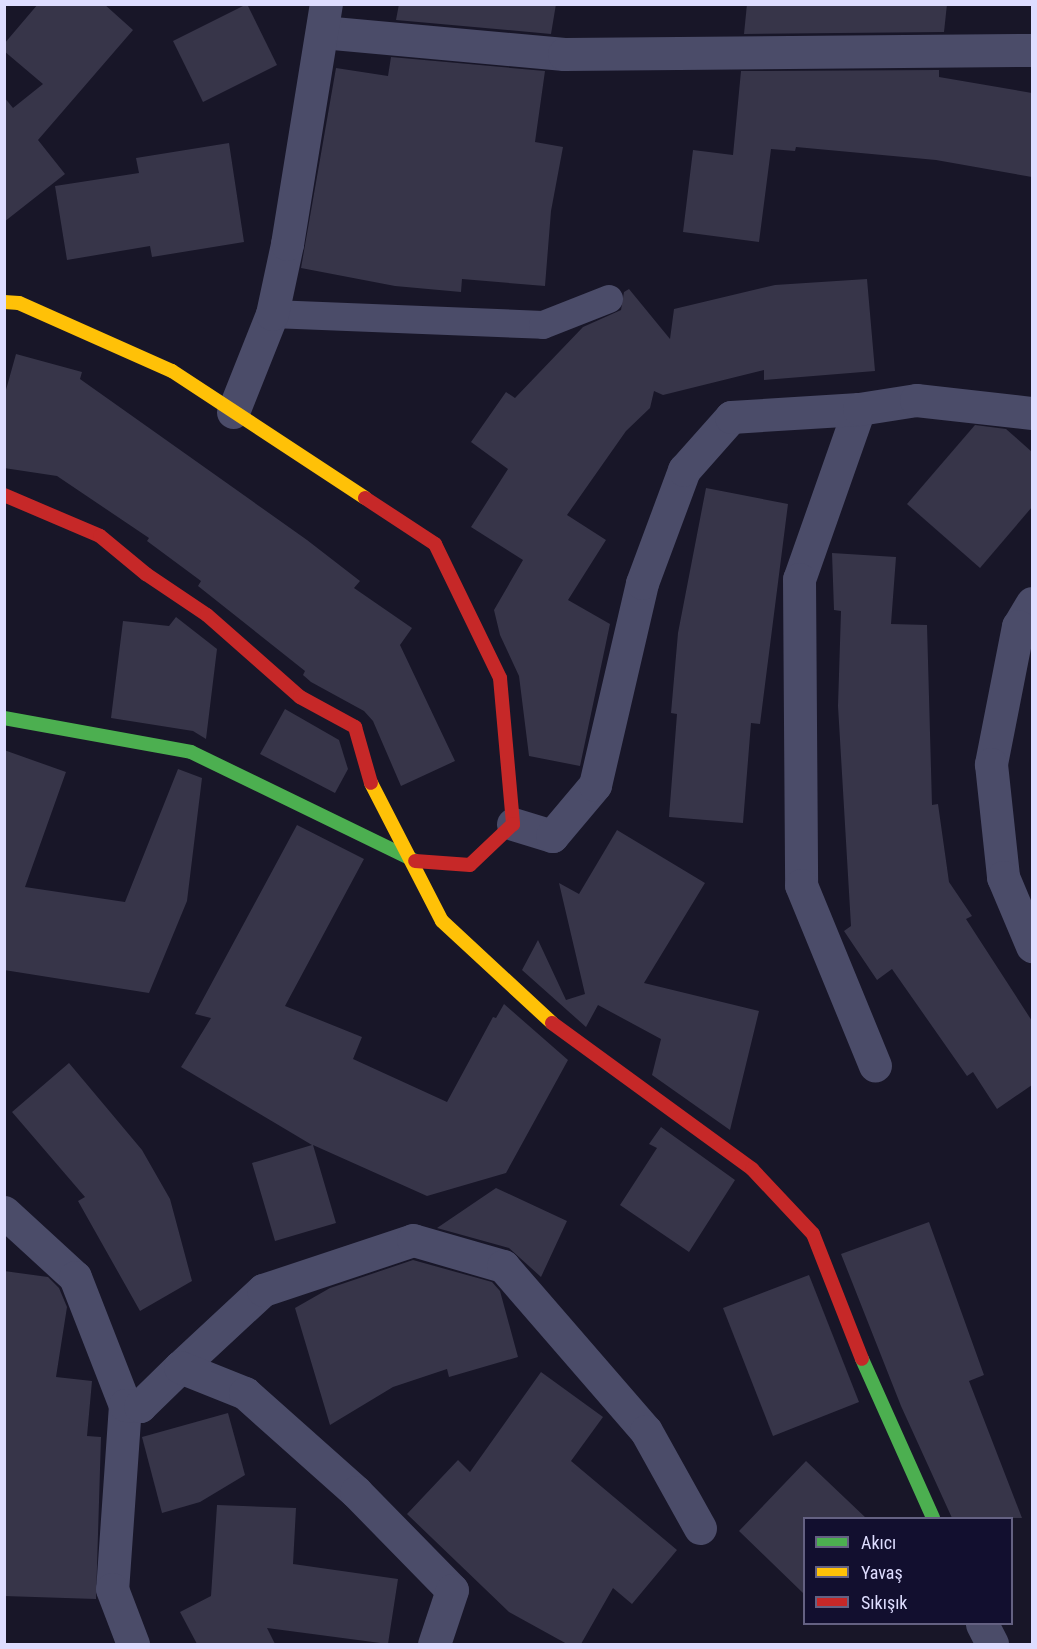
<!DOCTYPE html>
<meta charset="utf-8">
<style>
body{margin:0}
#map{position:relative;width:1037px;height:1649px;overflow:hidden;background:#181628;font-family:"Roboto Condensed",sans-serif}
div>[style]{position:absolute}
.building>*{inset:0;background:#373549}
.lane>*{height:28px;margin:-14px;padding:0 14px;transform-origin:14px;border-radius:14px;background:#4b4c69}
.street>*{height:33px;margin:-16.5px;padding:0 16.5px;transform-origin:16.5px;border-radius:16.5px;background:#4b4c69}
.fast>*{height:14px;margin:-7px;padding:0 7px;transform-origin:7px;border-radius:7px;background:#4caf50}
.slow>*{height:14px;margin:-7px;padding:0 7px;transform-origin:7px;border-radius:7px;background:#ffc107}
.jam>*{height:14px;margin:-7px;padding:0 7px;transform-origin:7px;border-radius:7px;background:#c62828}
span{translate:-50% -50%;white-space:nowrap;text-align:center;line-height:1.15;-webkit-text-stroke:5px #120f2f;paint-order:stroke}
.frame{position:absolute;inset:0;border:6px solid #deddff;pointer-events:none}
.legend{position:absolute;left:803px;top:1517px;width:210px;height:108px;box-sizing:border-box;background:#120f2f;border:2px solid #646182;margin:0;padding:8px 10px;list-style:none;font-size:18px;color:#deddff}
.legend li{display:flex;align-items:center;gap:12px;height:30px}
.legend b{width:30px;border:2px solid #646182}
</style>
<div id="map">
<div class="building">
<div style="clip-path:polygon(38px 4px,104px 4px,133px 30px,38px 140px,65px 174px,4px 222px,4px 97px,13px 108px,43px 84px,4px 51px,4px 44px)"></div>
<div style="clip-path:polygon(247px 4px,277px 65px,203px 102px,173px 41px)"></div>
<div style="clip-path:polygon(399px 4px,556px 4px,551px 34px,396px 20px)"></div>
<div style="clip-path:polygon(747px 4px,947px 4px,944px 32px,744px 34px)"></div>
<div style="clip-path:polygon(391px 57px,545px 71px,535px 142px,563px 147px,551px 211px,545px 286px,462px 279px,461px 292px,395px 286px,301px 268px,336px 68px,388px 76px)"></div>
<div style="clip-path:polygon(939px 70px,939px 77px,1032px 93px,1032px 177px,936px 160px,796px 147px,795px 151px,771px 149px,759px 242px,683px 232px,693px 150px,733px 155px,741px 71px)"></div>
<div style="clip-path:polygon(229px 143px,244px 242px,152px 257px,150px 246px,67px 260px,55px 186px,139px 173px,136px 158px)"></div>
<div style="clip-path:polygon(867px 279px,875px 371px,764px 380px,764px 370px,663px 395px,654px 391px,650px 408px,626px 431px,567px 515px,606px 540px,568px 600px,610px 624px,580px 766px,529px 756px,519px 676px,500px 635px,494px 610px,523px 560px,471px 527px,508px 469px,471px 442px,506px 392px,515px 398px,583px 327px,621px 310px,624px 292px,629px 289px,670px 339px,674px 309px,775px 285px)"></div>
<div style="clip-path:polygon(16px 354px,82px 372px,80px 379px,307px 540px,360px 581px,354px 588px,412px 628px,400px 645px,455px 761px,401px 786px,373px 721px,364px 711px,311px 682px,303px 675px,305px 671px,198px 586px,201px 581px,147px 541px,149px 538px,57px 476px,4px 468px,4px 397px)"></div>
<div style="clip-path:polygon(975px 425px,1006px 429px,1032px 452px,1032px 507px,980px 568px,907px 504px)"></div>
<div style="clip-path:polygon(706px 488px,788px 504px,760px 724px,751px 723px,743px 823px,669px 817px,677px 714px,671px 713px,678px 633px)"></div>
<div style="clip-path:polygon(832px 553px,896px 557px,891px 624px,927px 625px,932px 805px,938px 804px,949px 882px,972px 916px,966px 919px,1032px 1021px,1032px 1085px,997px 1109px,973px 1072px,967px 1076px,892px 969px,877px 980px,844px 931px,851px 926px,838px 706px,841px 611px,834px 610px)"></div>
<div style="clip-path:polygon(176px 617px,217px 649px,206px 739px,193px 731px,111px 718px,123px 621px,169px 626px)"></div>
<div style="clip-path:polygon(285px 709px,339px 740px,348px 769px,335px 793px,260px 754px)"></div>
<div style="clip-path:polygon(4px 750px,66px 772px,25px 887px,125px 902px,178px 769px,202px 778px,187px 901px,149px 993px,4px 970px)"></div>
<div style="clip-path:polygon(297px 825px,364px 859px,285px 1006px,362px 1037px,353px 1059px,447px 1102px,493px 1017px,496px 1018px,504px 1004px,568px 1060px,506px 1173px,427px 1196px,313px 1145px,336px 1223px,275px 1241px,252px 1163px,312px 1145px,181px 1067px,211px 1018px,195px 1014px)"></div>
<div style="clip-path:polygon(617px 830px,705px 883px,644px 983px,759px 1011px,730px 1130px,652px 1075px,661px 1039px,598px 1005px,586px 1027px,522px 970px,538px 940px,566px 1000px,585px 994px,559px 883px,579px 894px)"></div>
<div style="clip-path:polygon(69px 1063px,142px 1150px,170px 1199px,192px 1281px,140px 1311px,78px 1201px,85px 1197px,12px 1112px)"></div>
<div style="clip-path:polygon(661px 1127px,735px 1180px,689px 1252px,620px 1205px,657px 1148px,649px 1144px)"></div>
<div style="clip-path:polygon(496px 1188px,567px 1221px,541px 1277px,509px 1248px,437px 1228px)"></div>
<div style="clip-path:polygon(929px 1222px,984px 1375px,969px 1381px,1022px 1518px,952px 1518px,901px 1406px,841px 1254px)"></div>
<div style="clip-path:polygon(413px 1260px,492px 1282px,500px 1291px,518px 1357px,449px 1377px,447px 1369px,393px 1387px,330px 1425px,295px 1308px,330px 1288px)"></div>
<div style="clip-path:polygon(4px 1271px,48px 1277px,59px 1288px,67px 1307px,56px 1377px,92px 1381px,87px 1436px,101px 1437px,96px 1599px,4px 1596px)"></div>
<div style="clip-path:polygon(809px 1275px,859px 1402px,773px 1436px,723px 1308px)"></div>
<div style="clip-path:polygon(541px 1372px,603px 1417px,571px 1461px,677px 1550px,632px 1604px,613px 1588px,581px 1644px,567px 1644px,509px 1612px,407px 1514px,458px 1460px,470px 1472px)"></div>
<div style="clip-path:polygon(228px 1413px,245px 1475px,200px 1502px,162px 1513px,142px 1437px)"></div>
<div style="clip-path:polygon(806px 1461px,866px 1518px,804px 1518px,804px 1594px,739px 1531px)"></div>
<div style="clip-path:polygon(217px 1505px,296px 1508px,293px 1564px,398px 1579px,388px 1644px,267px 1628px,275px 1644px,197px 1644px,180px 1612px,211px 1596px)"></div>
</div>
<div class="lane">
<div style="left:272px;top:314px;width:271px;rotate:2.3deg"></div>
<div style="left:543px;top:325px;width:71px;rotate:-21.5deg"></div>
</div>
<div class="street">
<div style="left:322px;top:32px;width:243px;rotate:5.2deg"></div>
<div style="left:564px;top:54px;width:468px;rotate:-0.5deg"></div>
<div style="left:859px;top:409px;width:180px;rotate:109.4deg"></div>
<div style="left:799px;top:579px;width:306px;rotate:89.6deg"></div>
<div style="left:801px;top:885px;width:195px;rotate:67.7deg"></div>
<div style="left:233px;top:412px;width:105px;rotate:-68.3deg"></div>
<div style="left:272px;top:314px;width:72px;rotate:-77.9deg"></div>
<div style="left:287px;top:244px;width:243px;rotate:-80.8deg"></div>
<div style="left:1032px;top:603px;width:27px;rotate:121deg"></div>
<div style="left:1018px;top:626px;width:141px;rotate:101.1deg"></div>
<div style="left:991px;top:764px;width:114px;rotate:83.9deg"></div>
<div style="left:1003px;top:877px;width:75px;rotate:67.2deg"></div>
<div style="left:513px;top:824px;width:41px;rotate:17.1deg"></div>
<div style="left:552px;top:836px;width:67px;rotate:-49.9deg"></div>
<div style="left:595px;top:785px;width:207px;rotate:-76.9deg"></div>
<div style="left:642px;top:583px;width:121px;rotate:-69.6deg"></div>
<div style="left:684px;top:470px;width:71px;rotate:-48.4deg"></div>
<div style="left:731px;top:417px;width:128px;rotate:-3.6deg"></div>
<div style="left:859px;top:409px;width:58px;rotate:-9deg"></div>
<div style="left:916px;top:400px;width:117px;rotate:6.4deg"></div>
<div style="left:4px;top:1212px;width:96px;rotate:42.5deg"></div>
<div style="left:75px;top:1277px;width:137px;rotate:68.7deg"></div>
<div style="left:125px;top:1405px;width:184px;rotate:94deg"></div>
<div style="left:112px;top:1589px;width:59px;rotate:69.1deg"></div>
<div style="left:180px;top:1367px;width:113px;rotate:-42.9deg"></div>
<div style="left:263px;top:1290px;width:158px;rotate:-18.4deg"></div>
<div style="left:413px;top:1240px;width:94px;rotate:16.1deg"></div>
<div style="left:503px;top:1266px;width:218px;rotate:49.1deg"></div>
<div style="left:646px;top:1431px;width:111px;rotate:60.9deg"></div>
<div style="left:125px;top:1405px;width:15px;rotate:4deg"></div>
<div style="left:140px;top:1406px;width:56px;rotate:-44.3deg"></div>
<div style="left:180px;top:1367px;width:70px;rotate:21.8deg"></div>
<div style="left:245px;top:1393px;width:149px;rotate:41.7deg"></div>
<div style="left:356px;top:1492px;width:137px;rotate:45.6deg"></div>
<div style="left:452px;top:1590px;width:57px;rotate:108.4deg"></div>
<div style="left:982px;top:1624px;width:22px;rotate:63deg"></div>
</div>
<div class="fast">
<div style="left:4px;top:718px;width:190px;rotate:10.3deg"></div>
<div style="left:191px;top:752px;width:249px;rotate:25.9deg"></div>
<div style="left:862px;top:1359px;width:174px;rotate:65.9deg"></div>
</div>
<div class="slow">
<div style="left:4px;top:302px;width:15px;rotate:4deg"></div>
<div style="left:19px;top:303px;width:167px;rotate:24deg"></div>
<div style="left:172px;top:371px;width:231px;rotate:33.3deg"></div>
<div style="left:371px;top:783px;width:155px;rotate:62.8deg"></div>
<div style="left:442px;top:921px;width:150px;rotate:42.8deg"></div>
</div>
<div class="jam">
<div style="left:4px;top:495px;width:104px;rotate:23.1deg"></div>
<div style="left:100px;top:536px;width:60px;rotate:39.6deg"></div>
<div style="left:146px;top:574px;width:73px;rotate:33.9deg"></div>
<div style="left:207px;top:615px;width:124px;rotate:41.4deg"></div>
<div style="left:300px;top:697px;width:63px;rotate:28.6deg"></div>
<div style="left:355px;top:727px;width:58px;rotate:74.1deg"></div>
<div style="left:365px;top:498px;width:84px;rotate:33.3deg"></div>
<div style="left:435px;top:544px;width:149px;rotate:64.1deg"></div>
<div style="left:500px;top:678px;width:147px;rotate:84.9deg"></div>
<div style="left:513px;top:824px;width:59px;rotate:136.4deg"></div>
<div style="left:470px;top:865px;width:55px;rotate:-175.8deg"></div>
<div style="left:552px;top:1023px;width:248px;rotate:36.1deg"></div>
<div style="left:752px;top:1169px;width:89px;rotate:46.8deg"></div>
<div style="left:813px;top:1234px;width:134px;rotate:68.6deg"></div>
</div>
<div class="frame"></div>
<ul class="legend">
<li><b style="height:8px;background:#4caf50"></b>Akıcı</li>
<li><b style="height:8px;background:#ffc107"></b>Yavaş</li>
<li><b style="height:8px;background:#c62828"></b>Sıkışık</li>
</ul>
</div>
